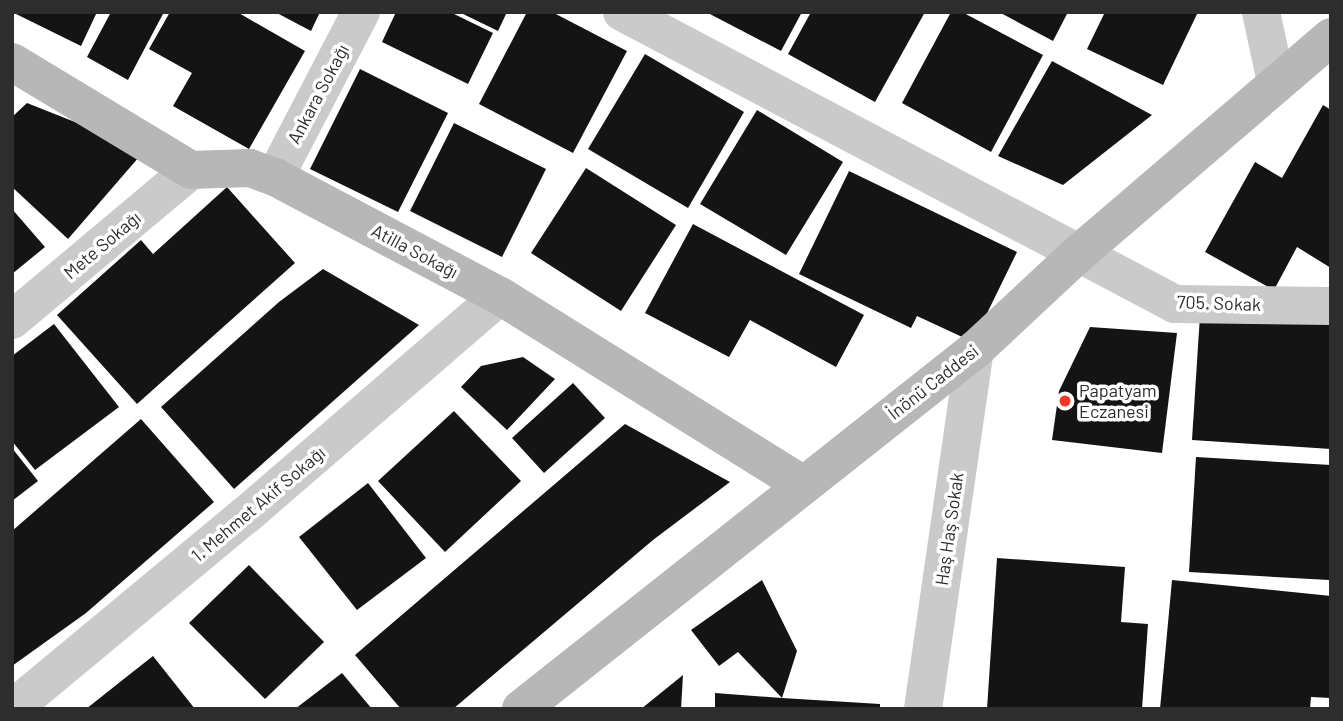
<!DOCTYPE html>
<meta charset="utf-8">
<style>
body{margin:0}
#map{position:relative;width:1343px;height:721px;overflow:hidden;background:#fff;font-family:Barlow,sans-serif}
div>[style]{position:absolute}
.building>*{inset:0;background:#141414}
.street>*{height:38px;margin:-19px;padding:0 19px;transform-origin:19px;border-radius:19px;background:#cacaca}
.secondary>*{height:38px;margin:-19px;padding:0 19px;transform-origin:19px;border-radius:19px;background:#b7b7b7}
.dots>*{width:19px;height:19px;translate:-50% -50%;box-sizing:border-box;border:4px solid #fff;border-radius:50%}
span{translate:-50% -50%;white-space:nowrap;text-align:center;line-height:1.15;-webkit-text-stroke:7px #fff;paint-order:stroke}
.street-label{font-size:18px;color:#2d2d2d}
.poi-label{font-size:18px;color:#2d2d2d}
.left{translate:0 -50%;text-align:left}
.frame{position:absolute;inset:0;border:14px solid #2d2d2d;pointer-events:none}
</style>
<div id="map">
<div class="building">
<div style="clip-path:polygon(12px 12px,97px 12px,81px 46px)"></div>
<div style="clip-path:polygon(111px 12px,164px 12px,128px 80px,87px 57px)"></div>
<div style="clip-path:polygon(170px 12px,237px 12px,305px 51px,249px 149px,173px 106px,192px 73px,149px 49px)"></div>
<div style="clip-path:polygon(275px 12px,320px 12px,311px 31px)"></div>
<div style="clip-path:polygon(396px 12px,450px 12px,493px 33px,468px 84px,382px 42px)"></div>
<div style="clip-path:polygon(459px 12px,507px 12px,498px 31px)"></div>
<div style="clip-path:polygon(527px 12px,552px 12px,627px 51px,573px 153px,479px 104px)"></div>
<div style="clip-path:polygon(706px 12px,802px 12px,781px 51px)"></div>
<div style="clip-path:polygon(811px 12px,925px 12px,875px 102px,788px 54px)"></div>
<div style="clip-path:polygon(951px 12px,962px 12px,1043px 55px,991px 152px,902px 103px)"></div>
<div style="clip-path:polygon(999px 12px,1068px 12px,1053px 41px)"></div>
<div style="clip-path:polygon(1105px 12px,1198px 12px,1163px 85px,1087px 49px)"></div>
<div style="clip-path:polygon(645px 54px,744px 112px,688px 208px,588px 149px)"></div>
<div style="clip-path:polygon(1052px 61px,1152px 115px,1063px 185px,998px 156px)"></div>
<div style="clip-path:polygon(360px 69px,448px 113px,398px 212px,310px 169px)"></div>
<div style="clip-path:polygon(27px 103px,85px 126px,139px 157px,68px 239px,12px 187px,12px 117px)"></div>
<div style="clip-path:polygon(1323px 105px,1331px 110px,1331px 268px,1297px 247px,1274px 290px,1205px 252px,1255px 162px,1282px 178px)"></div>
<div style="clip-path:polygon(757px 110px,843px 162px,786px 255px,700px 204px)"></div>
<div style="clip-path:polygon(454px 123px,546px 169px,502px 257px,410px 211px)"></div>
<div style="clip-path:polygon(586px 168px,676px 225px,621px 311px,531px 253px)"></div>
<div style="clip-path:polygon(849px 171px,1017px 252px,973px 342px,917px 316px,911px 328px,799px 274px)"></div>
<div style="clip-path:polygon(227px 187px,295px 263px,137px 404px,57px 315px,141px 240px,153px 254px)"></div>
<div style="clip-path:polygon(12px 209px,45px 247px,12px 274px)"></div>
<div style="clip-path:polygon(693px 224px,864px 315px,836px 367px,750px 320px,729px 357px,645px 313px)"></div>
<div style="clip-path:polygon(323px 269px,419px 325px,234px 489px,161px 407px,279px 302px)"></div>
<div style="clip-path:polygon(1200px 315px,1331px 323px,1331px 449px,1192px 440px)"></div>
<div style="clip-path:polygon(54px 324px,119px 407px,35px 470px,12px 441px,12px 356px)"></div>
<div style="clip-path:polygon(1090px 327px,1177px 333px,1162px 453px,1052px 440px,1059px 391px)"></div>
<div style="clip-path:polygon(523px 357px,555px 379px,507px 430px,461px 387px,481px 366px)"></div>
<div style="clip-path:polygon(573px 383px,605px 418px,544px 473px,512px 438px)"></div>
<div style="clip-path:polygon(454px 411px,521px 481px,445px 552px,378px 481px)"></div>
<div style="clip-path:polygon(141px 419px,214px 502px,86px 613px,12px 666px,12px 531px)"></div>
<div style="clip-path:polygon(625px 424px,730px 482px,653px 540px,453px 709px,401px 709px,355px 655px)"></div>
<div style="clip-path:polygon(12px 448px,38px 481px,12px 501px)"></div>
<div style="clip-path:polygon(1196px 457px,1331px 465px,1329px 580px,1189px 572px)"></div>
<div style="clip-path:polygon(368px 483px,426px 558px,357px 610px,299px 537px)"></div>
<div style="clip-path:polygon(997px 558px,1125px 567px,1121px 622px,1148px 624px,1142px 709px,987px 709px)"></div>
<div style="clip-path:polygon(249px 565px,324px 642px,265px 699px,189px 623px)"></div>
<div style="clip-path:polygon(762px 580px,797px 651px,782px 698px,880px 704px,880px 709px,715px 709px,715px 693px,782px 698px,738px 652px,719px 666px,691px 630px)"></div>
<div style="clip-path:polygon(1172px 580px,1331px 596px,1331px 698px,1311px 697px,1310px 709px,1160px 709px)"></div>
<div style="clip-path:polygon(153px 656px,195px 709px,86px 709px,120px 682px)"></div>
<div style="clip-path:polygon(342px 673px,372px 709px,295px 709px)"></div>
<div style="clip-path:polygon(683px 675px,681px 709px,641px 709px)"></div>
</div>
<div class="street">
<div style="left:622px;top:12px;width:625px;rotate:27.84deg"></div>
<div style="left:1175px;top:304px;width:156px;rotate:0.7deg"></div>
<div style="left:1261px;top:12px;width:72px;rotate:77.9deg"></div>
<div style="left:275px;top:177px;width:186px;rotate:-62.5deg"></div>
<div style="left:12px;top:320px;width:234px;rotate:-40deg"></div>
<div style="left:12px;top:709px;width:304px;rotate:-39.7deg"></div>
<div style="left:246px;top:515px;width:335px;rotate:-40.8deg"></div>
<div style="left:923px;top:709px;width:363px;rotate:-81.8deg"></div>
</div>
<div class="secondary">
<div style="left:12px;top:62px;width:209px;rotate:31.1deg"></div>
<div style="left:191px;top:170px;width:59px;rotate:-1.9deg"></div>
<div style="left:250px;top:168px;width:27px;rotate:20deg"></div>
<div style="left:275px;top:177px;width:255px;rotate:27.9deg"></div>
<div style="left:500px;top:296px;width:356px;rotate:31.9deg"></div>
<div style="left:521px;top:709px;width:579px;rotate:-38.34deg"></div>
<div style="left:975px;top:350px;width:139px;rotate:-43deg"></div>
<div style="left:1077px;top:255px;width:335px;rotate:-40.6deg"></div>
</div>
<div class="dots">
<div style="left:1065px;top:401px;background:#f23822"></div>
</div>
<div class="street-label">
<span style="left:318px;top:94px;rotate:-62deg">Ankara Sokağı</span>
<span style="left:102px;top:245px;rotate:-40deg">Mete Sokağı</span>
<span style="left:415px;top:251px;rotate:28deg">Atilla Sokağı</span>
<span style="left:1219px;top:303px;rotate:2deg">705. Sokak</span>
<span style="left:933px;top:382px;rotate:-38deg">İnönü Caddesi</span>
<span style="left:258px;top:504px;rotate:-40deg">1. Mehmet Akif Sokağı</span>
<span style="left:949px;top:529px;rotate:-82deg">Haş Haş Sokak</span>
</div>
<div class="poi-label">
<span class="left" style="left:1079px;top:401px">Papatyam<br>Eczanesi</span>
</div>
<div class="frame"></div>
</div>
